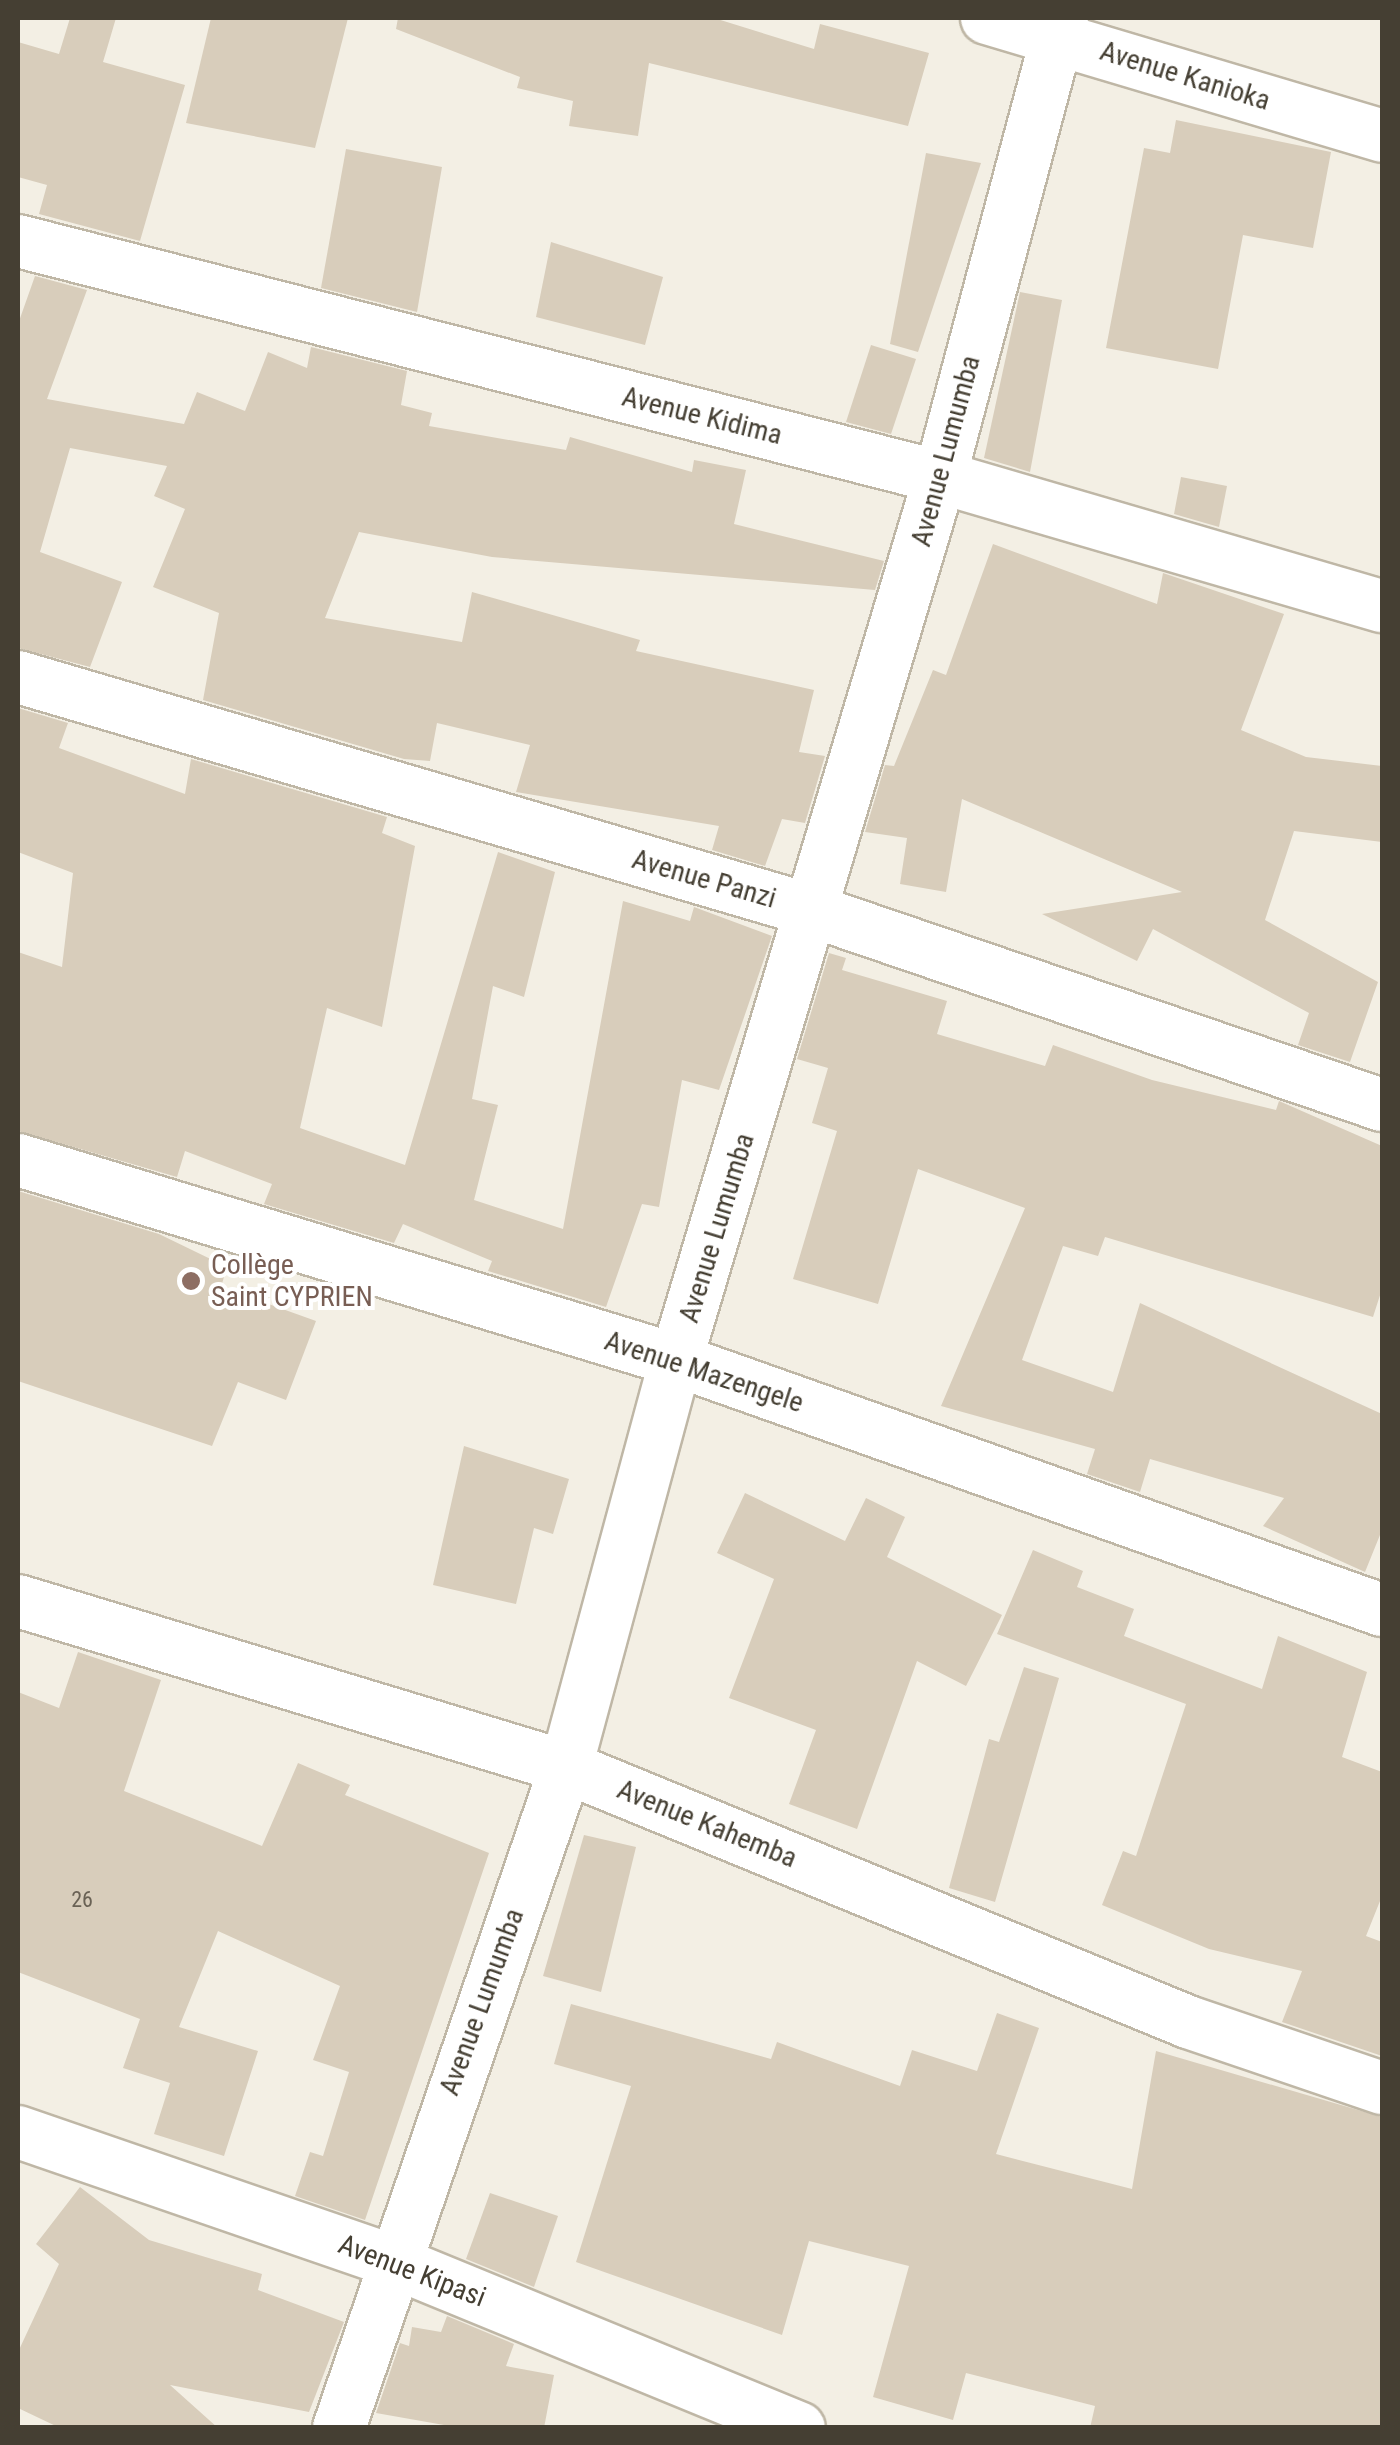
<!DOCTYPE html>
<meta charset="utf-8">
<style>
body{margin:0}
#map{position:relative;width:1400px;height:2445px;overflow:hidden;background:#f3efe4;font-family:"Roboto Condensed",sans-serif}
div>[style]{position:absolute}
.building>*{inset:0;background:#d8cdbb}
.roads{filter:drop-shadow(2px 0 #bfb7a6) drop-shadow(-2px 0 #bfb7a6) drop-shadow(0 2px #bfb7a6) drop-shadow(0 -2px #bfb7a6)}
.street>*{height:52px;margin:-26px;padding:0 26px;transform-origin:26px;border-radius:26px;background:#fff}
.dots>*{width:28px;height:28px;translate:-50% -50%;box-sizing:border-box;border:5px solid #fff;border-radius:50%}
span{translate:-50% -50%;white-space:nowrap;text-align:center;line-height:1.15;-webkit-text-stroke:8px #fff;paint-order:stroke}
.number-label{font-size:22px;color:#6a6255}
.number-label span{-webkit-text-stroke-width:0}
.street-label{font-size:28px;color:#453f33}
.education-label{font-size:28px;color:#785e54}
.left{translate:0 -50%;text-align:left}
.frame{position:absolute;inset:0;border:20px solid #453f33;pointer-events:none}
</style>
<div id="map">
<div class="building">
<div style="clip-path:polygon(70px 18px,116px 18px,103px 62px,185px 85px,140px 241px,39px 214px,47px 185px,18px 177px,18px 42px,59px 54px)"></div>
<div style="clip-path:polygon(211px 18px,348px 18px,315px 148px,186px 123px)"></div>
<div style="clip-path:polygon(398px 18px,714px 18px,814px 49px,820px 24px,929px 53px,908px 126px,649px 63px,638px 136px,569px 126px,573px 101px,517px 88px,520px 77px,396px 29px)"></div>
<div style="clip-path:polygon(1176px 120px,1331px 152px,1313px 248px,1243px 235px,1218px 369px,1106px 348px,1144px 148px,1170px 153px)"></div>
<div style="clip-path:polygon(346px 149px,442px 167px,417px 312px,321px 288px)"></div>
<div style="clip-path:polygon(926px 153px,981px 163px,918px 352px,890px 344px)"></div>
<div style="clip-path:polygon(551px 242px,663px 277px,645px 345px,536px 317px)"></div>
<div style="clip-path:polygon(35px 276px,87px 290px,47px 399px,184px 424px,197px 392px,245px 411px,268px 352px,307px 368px,311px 347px,407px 371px,401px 405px,432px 413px,429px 426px,566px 450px,570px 437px,692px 472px,694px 460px,746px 470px,734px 524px,884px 561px,875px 590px,492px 557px,359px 532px,325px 618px,462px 642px,472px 592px,640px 640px,636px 651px,814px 690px,799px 752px,825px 756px,805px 823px,782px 819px,765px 866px,712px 850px,719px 826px,516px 792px,530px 745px,437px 723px,430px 761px,404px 759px,203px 700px,219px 613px,153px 587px,185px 509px,154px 496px,167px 466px,70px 448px,40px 552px,122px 582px,90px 667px,18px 648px,18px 324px)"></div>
<div style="clip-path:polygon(1020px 292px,1062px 300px,1030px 472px,984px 458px)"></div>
<div style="clip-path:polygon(871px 345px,916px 359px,891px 434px,846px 422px)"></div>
<div style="clip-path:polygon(1181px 477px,1227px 486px,1219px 527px,1174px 514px)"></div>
<div style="clip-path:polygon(993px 544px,1157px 604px,1163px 573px,1284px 614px,1241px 730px,1306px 757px,1382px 766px,1382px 842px,1294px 831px,1265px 920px,1378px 982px,1350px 1062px,1298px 1045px,1309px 1013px,1153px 929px,1137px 961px,1042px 914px,1182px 892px,962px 799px,946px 892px,900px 884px,907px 838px,865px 832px,885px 765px,894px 766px,933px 670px,946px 675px)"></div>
<div style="clip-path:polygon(18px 708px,68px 723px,59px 748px,185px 794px,191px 759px,387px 817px,382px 833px,415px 846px,382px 1027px,327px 1008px,300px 1128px,405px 1165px,498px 852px,555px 872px,524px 997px,493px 986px,472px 1099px,498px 1105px,474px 1200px,563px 1229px,623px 901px,690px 921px,694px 907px,772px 936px,719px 1090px,682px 1080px,659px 1207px,642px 1204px,606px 1307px,488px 1271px,492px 1261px,403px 1224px,394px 1243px,264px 1204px,272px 1184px,185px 1151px,177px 1177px,18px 1131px,18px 952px,62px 967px,73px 873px,18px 852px)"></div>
<div style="clip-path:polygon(829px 953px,846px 958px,842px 970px,947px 1001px,937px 1034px,1045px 1066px,1053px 1045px,1152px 1080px,1276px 1110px,1279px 1101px,1382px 1146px,1382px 1289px,1373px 1317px,1105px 1237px,1098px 1256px,1063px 1246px,1022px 1360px,1113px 1392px,1140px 1303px,1382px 1414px,1382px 1530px,1365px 1572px,1263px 1526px,1284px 1498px,1150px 1459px,1140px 1492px,1087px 1474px,1095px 1449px,941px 1406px,1025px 1208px,918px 1169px,878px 1304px,793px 1279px,837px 1131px,812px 1123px,828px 1068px,797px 1059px)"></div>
<div style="clip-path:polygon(18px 1191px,159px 1234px,227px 1267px,221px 1287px,316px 1321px,286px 1400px,238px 1382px,212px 1446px,18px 1381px)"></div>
<div style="clip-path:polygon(464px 1446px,569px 1479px,553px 1534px,534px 1528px,516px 1604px,433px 1585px)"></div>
<div style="clip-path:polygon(745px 1493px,845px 1541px,866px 1498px,905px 1517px,887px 1557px,1002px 1615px,966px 1686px,917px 1661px,857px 1829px,789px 1804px,816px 1730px,729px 1698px,774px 1579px,717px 1553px)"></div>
<div style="clip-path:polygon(1033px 1550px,1083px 1571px,1077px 1587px,1134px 1609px,1124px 1636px,1262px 1689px,1278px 1636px,1367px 1672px,1342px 1757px,1382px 1772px,1382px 1896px,1366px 1936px,1382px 1942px,1382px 2056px,1282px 2022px,1302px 1971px,1209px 1949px,1102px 1905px,1123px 1851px,1136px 1856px,1186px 1704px,997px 1634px)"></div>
<div style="clip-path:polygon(78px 1652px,161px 1680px,124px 1791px,262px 1846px,298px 1763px,350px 1785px,345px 1795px,489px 1853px,365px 2220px,295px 2196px,310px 2152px,323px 2156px,349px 2072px,313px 2060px,340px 1986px,218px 1931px,179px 2027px,258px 2051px,224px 2156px,154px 2134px,170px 2083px,123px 2068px,140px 2019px,18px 1972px,18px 1692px,59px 1708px)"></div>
<div style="clip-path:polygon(1024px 1667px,1059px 1678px,995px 1902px,949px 1888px,989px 1739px,999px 1742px)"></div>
<div style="clip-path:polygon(584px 1835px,636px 1847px,601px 1992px,543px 1976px)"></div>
<div style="clip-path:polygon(571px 2004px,771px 2059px,777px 2042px,900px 2086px,912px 2050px,977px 2071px,997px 2013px,1039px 2028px,996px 2154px,1132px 2189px,1156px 2051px,1382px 2117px,1382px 2428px,1090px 2428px,1095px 2406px,966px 2373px,953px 2420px,873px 2397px,909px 2266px,809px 2241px,782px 2335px,576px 2262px,631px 2086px,554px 2064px)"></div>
<div style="clip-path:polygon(80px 2187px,149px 2240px,262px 2274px,258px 2290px,344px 2322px,309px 2412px,170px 2385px,218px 2428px,60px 2428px,18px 2408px,18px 2352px,59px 2264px,36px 2244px)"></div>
<div style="clip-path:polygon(490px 2193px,558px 2216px,534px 2287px,466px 2259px)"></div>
<div style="clip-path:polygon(447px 2316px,514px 2344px,506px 2366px,554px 2375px,544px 2428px,461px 2428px,376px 2413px,400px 2343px,409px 2346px,412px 2327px,441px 2332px)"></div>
</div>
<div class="roads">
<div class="street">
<div style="left:987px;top:18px;width:412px;rotate:16.6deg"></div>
<div style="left:18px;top:241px;width:952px;rotate:14.36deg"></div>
<div style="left:940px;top:477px;width:460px;rotate:16.3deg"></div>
<div style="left:18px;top:677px;width:829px;rotate:16.4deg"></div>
<div style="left:813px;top:911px;width:601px;rotate:18.83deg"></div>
<div style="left:18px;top:1160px;width:688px;rotate:16.91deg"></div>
<div style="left:676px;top:1360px;width:749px;rotate:19.5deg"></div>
<div style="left:18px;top:1601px;width:573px;rotate:16.85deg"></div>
<div style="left:566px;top:1767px;width:672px;rotate:22.29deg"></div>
<div style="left:1188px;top:2022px;width:205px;rotate:18.8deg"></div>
<div style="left:18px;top:2132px;width:392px;rotate:19deg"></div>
<div style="left:389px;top:2260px;width:443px;rotate:22.3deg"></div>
<div style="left:339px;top:2428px;width:699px;rotate:-71.05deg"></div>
<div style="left:566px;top:1767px;width:422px;rotate:-74.9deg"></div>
<div style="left:676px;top:1360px;width:922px;rotate:-73.35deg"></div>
<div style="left:940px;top:477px;width:475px;rotate:-75.1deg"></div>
</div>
</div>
<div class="dots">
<div style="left:191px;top:1281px;background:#8d6e63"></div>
</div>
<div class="number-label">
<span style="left:82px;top:1900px">26</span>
</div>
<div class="street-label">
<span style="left:1185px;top:76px;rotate:17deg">Avenue Kanioka</span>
<span style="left:702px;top:416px;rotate:14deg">Avenue Kidima</span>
<span style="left:946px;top:451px;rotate:-75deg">Avenue Lumumba</span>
<span style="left:704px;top:879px;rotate:16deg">Avenue Panzi</span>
<span style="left:717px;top:1228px;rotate:-73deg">Avenue Lumumba</span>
<span style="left:704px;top:1372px;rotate:18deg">Avenue Mazengele</span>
<span style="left:707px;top:1824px;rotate:22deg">Avenue Kahemba</span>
<span style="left:482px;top:2002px;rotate:-70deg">Avenue Lumumba</span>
<span style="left:412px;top:2271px;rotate:21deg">Avenue Kipasi</span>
</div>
<div class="education-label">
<span class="left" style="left:211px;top:1281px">Collège<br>Saint CYPRIEN</span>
</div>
<div class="frame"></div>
</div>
